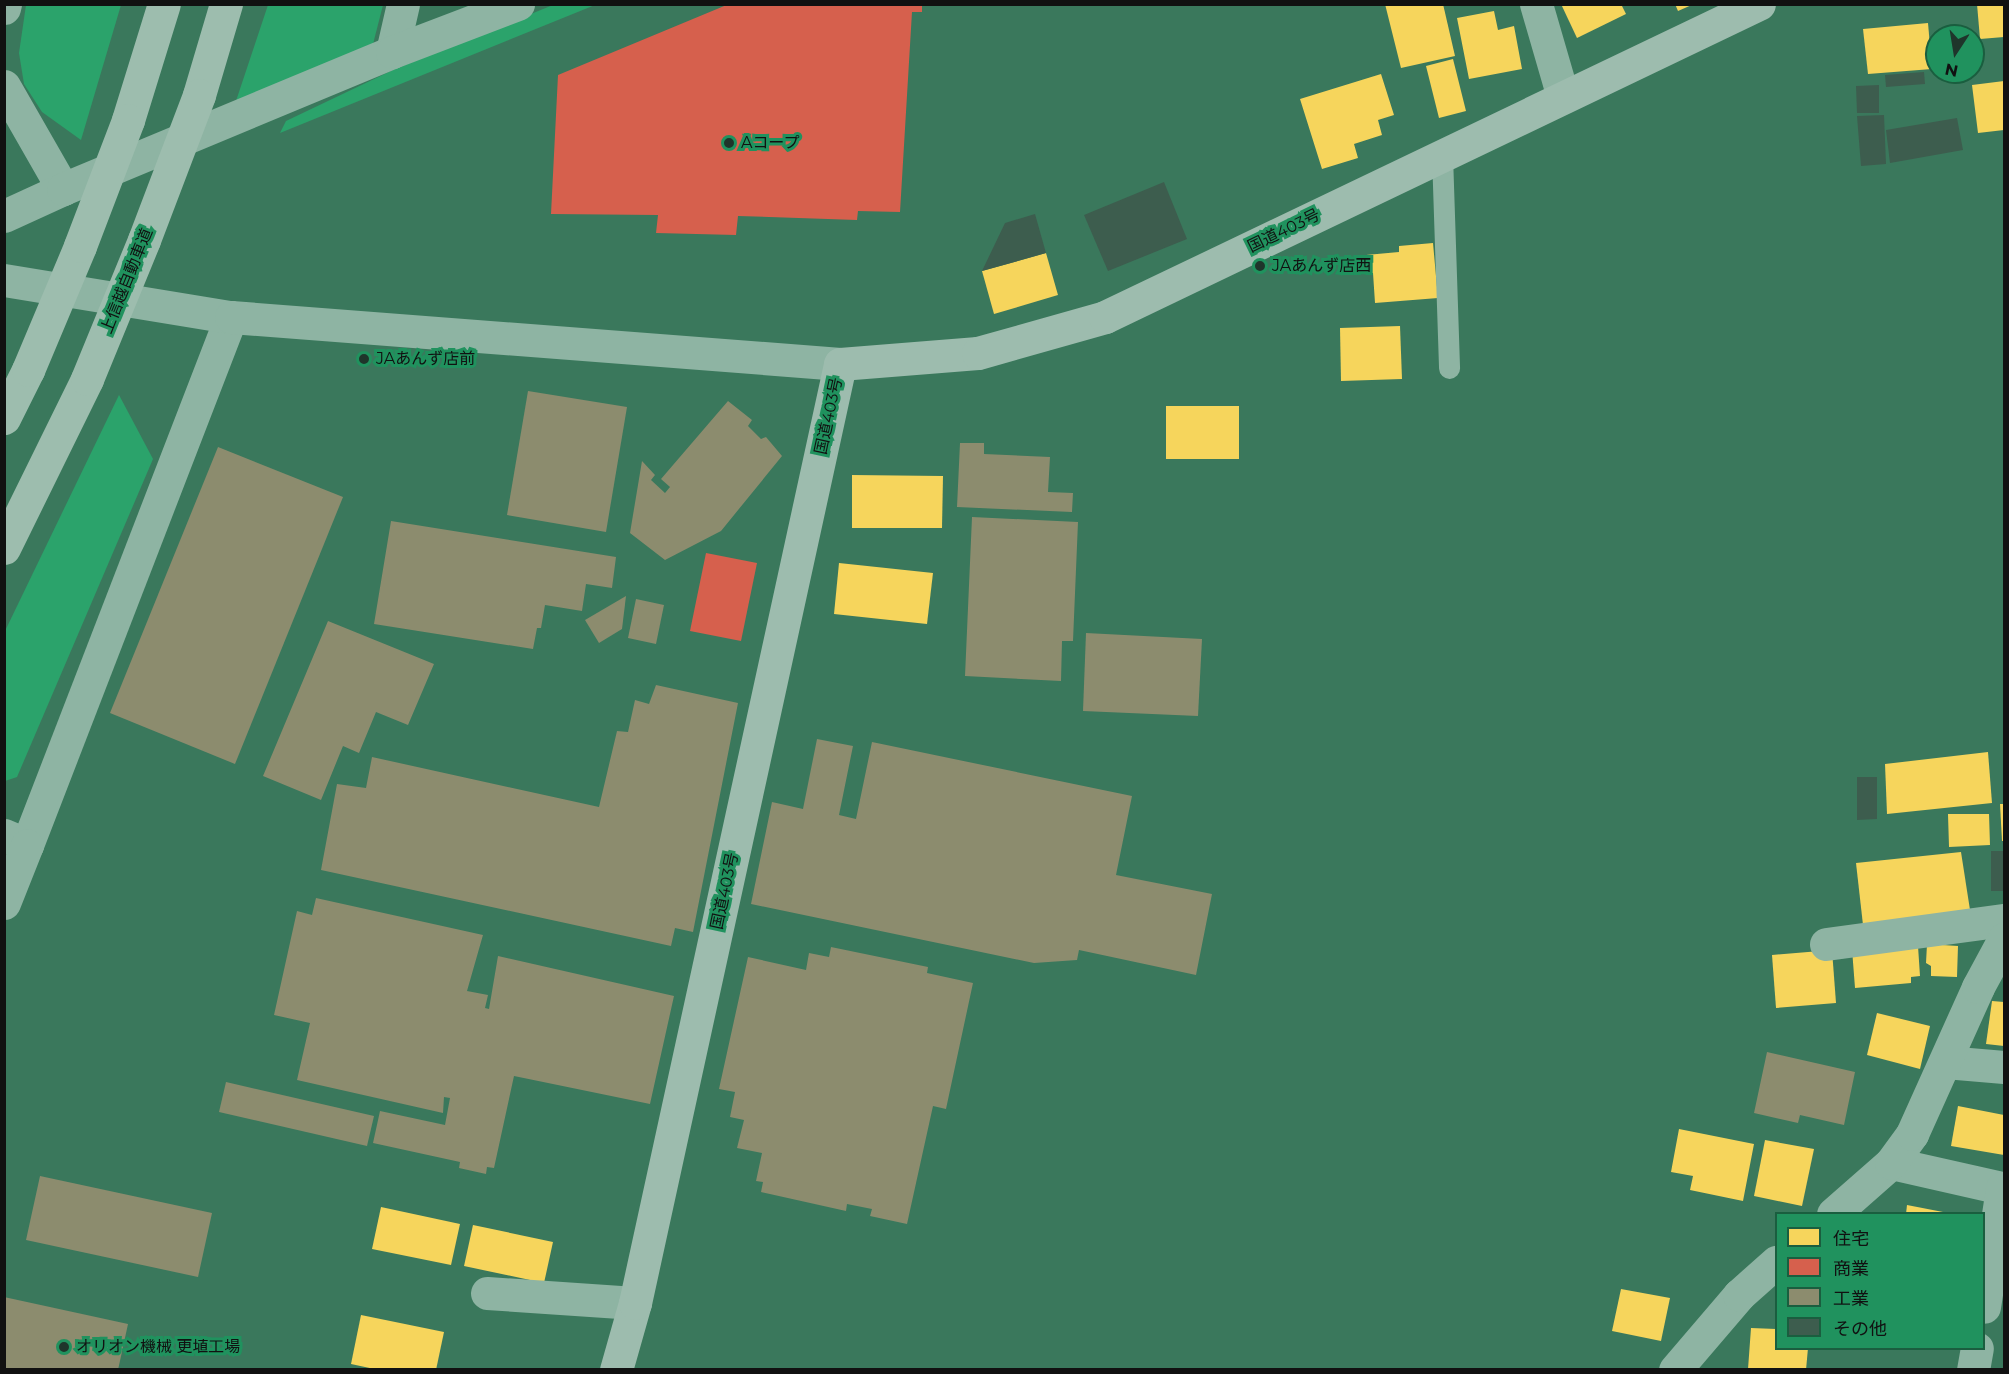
<!DOCTYPE html>
<meta charset="utf-8">
<style>
body{margin:0}
#map{position:relative;width:2009px;height:1374px;overflow:hidden;background:#3a785c;font-family:Montserrat,"Noto Sans JP",sans-serif}
div>[style]{position:absolute}
.green>*{inset:0;background:#2ba36b}
.homes>*{inset:0;background:#f6d55c}
.shops>*{inset:0;background:#d6604d}
.industry>*{inset:0;background:#8c8c6e}
.building>*{inset:0;background:#3d5d4e}
.service>*{height:21px;margin:-10.5px;padding:0 10.5px;transform-origin:10.5px;border-radius:10.5px;background:#8eb4a3}
.minor>*{height:33px;margin:-16.5px;padding:0 16.5px;transform-origin:16.5px;border-radius:16.5px;background:#8eb4a3}
.tertiary>*{height:33px;margin:-16.5px;padding:0 16.5px;transform-origin:16.5px;border-radius:16.5px;background:#8eb4a3}
.trunk>*{height:33px;margin:-16.5px;padding:0 16.5px;transform-origin:16.5px;border-radius:16.5px;background:#9dbcae}
.motorway>*{height:33px;margin:-16.5px;padding:0 16.5px;transform-origin:16.5px;border-radius:16.5px;background:#9dbdae}
.motorway-bridge>*{height:33px;margin:-16.5px;padding:0 16.5px;transform-origin:16.5px;border-radius:16.5px;background:#9dbdae}
.dots>*{width:16px;height:16px;translate:-50% -50%;box-sizing:border-box;border:3px solid #20925e;border-radius:50%}
span{translate:-50% -50%;white-space:nowrap;text-align:center;line-height:1.15;-webkit-text-stroke:6px #20925e;paint-order:stroke}
.poi-label{font-size:16px;color:#111}
.left{translate:0 -50%;text-align:left}
.street-label{font-size:16px;color:#111}
.frame{position:absolute;inset:0;border:6px solid #111;pointer-events:none}
.legend{position:absolute;left:1775px;top:1212px;width:210px;height:138px;box-sizing:border-box;background:#20925e;border:2px solid #1a5e3f;margin:0;padding:8px 10px;list-style:none;font-size:18px;color:#111}
.legend li{display:flex;align-items:center;gap:12px;height:30px}
.legend b{width:30px;border:2px solid #1a5e3f}
.north{position:absolute;left:1925px;top:24px;width:60px;height:60px;box-sizing:border-box;background:#20925e;border:2px solid #1a5e3f;border-radius:50%;rotate:192deg;font-size:16px;font-weight:700;line-height:24px;text-align:center;color:#111}
.north::after{content:'';display:block;margin:auto;width:21px;height:27px;background:#1f352b;clip-path:polygon(50% 0,100% 100%,50% 72%,0 100%)}
</style>
<div id="map">
<div class="green">
<div style="clip-path:polygon(26px 5px,121px 5px,81px 140px,42px 112px,24px 84px,19px 53px)"></div>
<div style="clip-path:polygon(268px 5px,383px 5px,372px 48px,236px 101px)"></div>
<div style="clip-path:polygon(553px 5px,595px 5px,280px 133px,286px 121px,393px 70px)"></div>
<div style="clip-path:polygon(119px 395px,153px 459px,17px 777px,5px 781px,5px 631px)"></div>
</div>
<div class="homes">
<div style="clip-path:polygon(1385px 4px,1443px 4px,1455px 56px,1401px 68px)"></div>
<div style="clip-path:polygon(1561px 4px,1621px 4px,1626px 14px,1577px 38px)"></div>
<div style="clip-path:polygon(1675px 4px,1694px 4px,1678px 11px)"></div>
<div style="clip-path:polygon(1977px 4px,2004px 4px,2004px 37px,1980px 39px)"></div>
<div style="clip-path:polygon(1494px 11px,1498px 30px,1514px 26px,1522px 69px,1469px 79px,1457px 18px)"></div>
<div style="clip-path:polygon(1928px 23px,1932px 69px,1868px 74px,1863px 29px)"></div>
<div style="clip-path:polygon(1453px 59px,1466px 111px,1439px 118px,1426px 66px)"></div>
<div style="clip-path:polygon(1381px 74px,1394px 115px,1378px 120px,1382px 135px,1354px 144px,1358px 158px,1322px 169px,1300px 99px)"></div>
<div style="clip-path:polygon(2004px 81px,2004px 130px,1978px 133px,1972px 85px)"></div>
<div style="clip-path:polygon(1433px 243px,1438px 298px,1375px 303px,1373px 273px,1368px 273px,1366px 255px,1399px 252px,1399px 246px)"></div>
<div style="clip-path:polygon(1046px 253px,1058px 295px,994px 314px,982px 271px)"></div>
<div style="clip-path:polygon(1400px 326px,1402px 379px,1341px 381px,1340px 328px)"></div>
<div style="clip-path:polygon(1166px 406px,1239px 406px,1239px 459px,1166px 459px)"></div>
<div style="clip-path:polygon(852px 475px,943px 476px,942px 528px,852px 528px)"></div>
<div style="clip-path:polygon(839px 563px,933px 573px,927px 624px,834px 614px)"></div>
<div style="clip-path:polygon(1988px 752px,1992px 803px,1887px 814px,1885px 764px)"></div>
<div style="clip-path:polygon(2000px 804px,2004px 804px,2004px 841px,2002px 841px)"></div>
<div style="clip-path:polygon(1948px 814px,1989px 814px,1990px 845px,1949px 847px)"></div>
<div style="clip-path:polygon(1961px 852px,1970px 910px,1863px 925px,1856px 863px)"></div>
<div style="clip-path:polygon(1927px 944px,1958px 946px,1957px 977px,1931px 976px,1931px 966px,1926px 963px)"></div>
<div style="clip-path:polygon(1918px 946px,1920px 976px,1911px 977px,1911px 983px,1855px 988px,1852px 949px)"></div>
<div style="clip-path:polygon(1832px 950px,1836px 1003px,1776px 1008px,1772px 955px)"></div>
<div style="clip-path:polygon(1992px 1001px,2004px 1002px,2004px 1046px,1986px 1044px)"></div>
<div style="clip-path:polygon(1877px 1013px,1930px 1026px,1920px 1069px,1867px 1055px)"></div>
<div style="clip-path:polygon(1958px 1106px,2004px 1115px,2004px 1155px,1951px 1146px)"></div>
<div style="clip-path:polygon(1679px 1129px,1754px 1144px,1743px 1201px,1690px 1190px,1693px 1176px,1671px 1172px)"></div>
<div style="clip-path:polygon(1765px 1140px,1814px 1149px,1802px 1206px,1754px 1196px)"></div>
<div style="clip-path:polygon(1907px 1205px,1943px 1212px,1943px 1214px,1906px 1214px)"></div>
<div style="clip-path:polygon(381px 1207px,460px 1224px,451px 1265px,372px 1249px)"></div>
<div style="clip-path:polygon(473px 1225px,553px 1242px,544px 1283px,464px 1266px)"></div>
<div style="clip-path:polygon(1621px 1289px,1670px 1298px,1661px 1341px,1612px 1331px)"></div>
<div style="clip-path:polygon(361px 1315px,444px 1332px,436px 1370px,379px 1370px,351px 1364px)"></div>
<div style="clip-path:polygon(1751px 1328px,1776px 1329px,1776px 1348px,1808px 1348px,1806px 1370px,1748px 1369px)"></div>
</div>
<div class="shops">
<div style="clip-path:polygon(729px 4px,922px 4px,922px 12px,912px 12px,900px 212px,858px 211px,857px 220px,738px 216px,736px 235px,656px 233px,658px 215px,551px 214px,558px 75px)"></div>
<div style="clip-path:polygon(706px 553px,757px 563px,741px 641px,690px 631px)"></div>
</div>
<div class="industry">
<div style="clip-path:polygon(528px 391px,627px 407px,606px 532px,507px 515px)"></div>
<div style="clip-path:polygon(728px 401px,752px 420px,748px 426px,761px 439px,766px 437px,782px 456px,721px 531px,665px 560px,630px 533px,642px 461px,655px 475px,651px 480px,665px 493px,670px 487px,661px 479px)"></div>
<div style="clip-path:polygon(960px 443px,984px 443px,984px 454px,1050px 457px,1048px 492px,1073px 493px,1072px 512px,957px 507px)"></div>
<div style="clip-path:polygon(218px 447px,343px 497px,235px 764px,110px 713px)"></div>
<div style="clip-path:polygon(972px 517px,1078px 522px,1073px 641px,1062px 641px,1061px 681px,965px 676px)"></div>
<div style="clip-path:polygon(391px 521px,616px 557px,612px 588px,586px 584px,582px 611px,545px 605px,541px 628px,537px 628px,533px 649px,374px 624px)"></div>
<div style="clip-path:polygon(626px 596px,622px 629px,599px 643px,585px 620px)"></div>
<div style="clip-path:polygon(636px 599px,664px 605px,656px 644px,628px 638px)"></div>
<div style="clip-path:polygon(328px 621px,434px 664px,408px 725px,376px 712px,359px 753px,343px 746px,321px 800px,263px 776px)"></div>
<div style="clip-path:polygon(1086px 633px,1202px 639px,1198px 716px,1083px 711px)"></div>
<div style="clip-path:polygon(656px 685px,738px 703px,693px 932px,675px 928px,671px 946px,321px 870px,337px 784px,366px 788px,372px 757px,599px 807px,617px 731px,628px 732px,635px 700px,649px 704px)"></div>
<div style="clip-path:polygon(817px 739px,853px 746px,839px 815px,856px 819px,872px 742px,1132px 796px,1116px 875px,1212px 894px,1196px 975px,1079px 950px,1077px 960px,1034px 963px,751px 904px,772px 802px,803px 809px)"></div>
<div style="clip-path:polygon(316px 898px,483px 935px,467px 991px,488px 995px,485px 1008px,489px 1009px,498px 956px,674px 996px,650px 1104px,514px 1076px,494px 1168px,487px 1167px,486px 1174px,459px 1168px,460px 1162px,373px 1143px,380px 1111px,445px 1125px,450px 1098px,444px 1097px,443px 1113px,297px 1080px,310px 1023px,274px 1015px,297px 911px,312px 915px)"></div>
<div style="clip-path:polygon(831px 947px,928px 967px,927px 973px,973px 983px,946px 1109px,933px 1106px,907px 1224px,870px 1216px,872px 1209px,847px 1204px,846px 1211px,761px 1192px,763px 1182px,756px 1181px,762px 1153px,737px 1148px,744px 1120px,730px 1117px,735px 1092px,719px 1089px,748px 957px,806px 970px,809px 953px,829px 957px)"></div>
<div style="clip-path:polygon(1767px 1052px,1855px 1072px,1844px 1125px,1800px 1115px,1798px 1123px,1754px 1113px)"></div>
<div style="clip-path:polygon(226px 1082px,374px 1116px,367px 1146px,219px 1112px)"></div>
<div style="clip-path:polygon(40px 1176px,212px 1213px,198px 1277px,26px 1240px)"></div>
<div style="clip-path:polygon(4px 1297px,128px 1324px,118px 1370px,4px 1370px)"></div>
</div>
<div class="building">
<div style="clip-path:polygon(1924px 72px,1925px 84px,1886px 87px,1885px 75px)"></div>
<div style="clip-path:polygon(1879px 85px,1879px 113px,1857px 113px,1856px 86px)"></div>
<div style="clip-path:polygon(1884px 115px,1886px 164px,1861px 166px,1857px 116px)"></div>
<div style="clip-path:polygon(1957px 118px,1963px 150px,1890px 163px,1886px 130px)"></div>
<div style="clip-path:polygon(1164px 182px,1187px 239px,1108px 271px,1084px 215px)"></div>
<div style="clip-path:polygon(1035px 214px,1046px 253px,982px 271px,1005px 223px)"></div>
<div style="clip-path:polygon(1857px 777px,1877px 777px,1877px 819px,1857px 820px)"></div>
<div style="clip-path:polygon(1991px 851px,2004px 851px,2004px 891px,1991px 891px)"></div>
</div>
<div class="service">
<div style="left:1442px;top:155px;width:213px;rotate:88.1deg"></div>
</div>
<div class="minor">
<div style="left:1536px;top:4px;width:97px;rotate:73.8deg"></div>
<div style="left:4px;top:8px;width:4px;rotate:-76deg"></div>
<div style="left:392px;top:52px;width:49px;rotate:-77.1deg"></div>
<div style="left:4px;top:86px;width:119px;rotate:60.2deg"></div>
<div style="left:4px;top:216px;width:65px;rotate:-24.6deg"></div>
<div style="left:63px;top:189px;width:356px;rotate:-22.6deg"></div>
<div style="left:392px;top:52px;width:135px;rotate:-20.9deg"></div>
<div style="left:4px;top:835px;width:25px;rotate:23deg"></div>
<div style="left:27px;top:845px;width:566px;rotate:-68.88deg"></div>
<div style="left:4px;top:903px;width:62px;rotate:-68.4deg"></div>
<div style="left:1826px;top:944px;width:180px;rotate:-7.7deg"></div>
<div style="left:1945px;top:1062px;width:59px;rotate:4.8deg"></div>
<div style="left:1891px;top:1163px;width:114px;rotate:12.7deg"></div>
<div style="left:2002px;top:1188px;width:120px;rotate:98.6deg"></div>
<div style="left:1833px;top:1214px;width:77px;rotate:-41.3deg"></div>
<div style="left:1891px;top:1163px;width:36px;rotate:-54deg"></div>
<div style="left:1912px;top:1134px;width:161px;rotate:-65.8deg"></div>
<div style="left:1978px;top:987px;width:55px;rotate:-61.6deg"></div>
<div style="left:487px;top:1293px;width:148px;rotate:3.9deg"></div>
<div style="left:1675px;top:1370px;width:99px;rotate:-49.5deg"></div>
<div style="left:1739px;top:1295px;width:50px;rotate:-41.7deg"></div>
<div style="left:1973px;top:1370px;width:22px;rotate:-80deg"></div>
</div>
<div class="tertiary">
<div style="left:4px;top:280px;width:230px;rotate:9.3deg"></div>
<div style="left:231px;top:317px;width:611px;rotate:4.41deg"></div>
</div>
<div class="trunk">
<div style="left:616px;top:1370px;width:70px;rotate:-74.2deg"></div>
<div style="left:635px;top:1303px;width:961px;rotate:-77.68deg"></div>
<div style="left:840px;top:364px;width:138px;rotate:-4.6deg"></div>
<div style="left:978px;top:353px;width:132px;rotate:-15.8deg"></div>
<div style="left:1105px;top:317px;width:725px;rotate:-25.58deg"></div>
</div>
<div class="motorway">
<div style="left:199px;top:95px;width:95px;rotate:-73.5deg"></div>
<div style="left:128px;top:120px;width:121px;rotate:-72.8deg"></div>
<div style="left:4px;top:418px;width:54px;rotate:-63.4deg"></div>
<div style="left:4px;top:548px;width:188px;rotate:-63.8deg"></div>
</div>
<div class="motorway-bridge">
<div style="left:28px;top:370px;width:134px;rotate:-67.2deg"></div>
<div style="left:80px;top:246px;width:135px;rotate:-69.1deg"></div>
<div style="left:87px;top:379px;width:150px;rotate:-67.7deg"></div>
<div style="left:144px;top:240px;width:155px;rotate:-69.2deg"></div>
</div>
<div class="dots">
<div style="left:729px;top:143px;background:#1f352b"></div>
<div style="left:1260px;top:266px;background:#1f352b"></div>
<div style="left:364px;top:359px;background:#1f352b"></div>
<div style="left:64px;top:1347px;background:#1f352b"></div>
</div>
<div class="poi-label">
<span class="left" style="left:741px;top:143px">Aコープ</span>
<span class="left" style="left:1272px;top:266px">JAあんず店西</span>
<span class="left" style="left:376px;top:359px">JAあんず店前</span>
<span class="left" style="left:76px;top:1347px">オリオン機械 更埴工場</span>
</div>
<div class="street-label">
<span style="left:1284px;top:231px;rotate:-26deg">国道403号</span>
<span style="left:127px;top:281px;rotate:-68deg">上信越自動車道</span>
<span style="left:829px;top:416px;rotate:-78deg">国道403号</span>
<span style="left:725px;top:891px;rotate:-78deg">国道403号</span>
</div>
<div class="frame"></div>
<ul class="legend">
<li><b style="height:16px;background:#f6d55c"></b>住宅</li>
<li><b style="height:16px;background:#d6604d"></b>商業</li>
<li><b style="height:16px;background:#8c8c6e"></b>工業</li>
<li><b style="height:16px;background:#3d5d4e"></b>その他</li>
</ul>
<div class="north">N</div>
</div>
